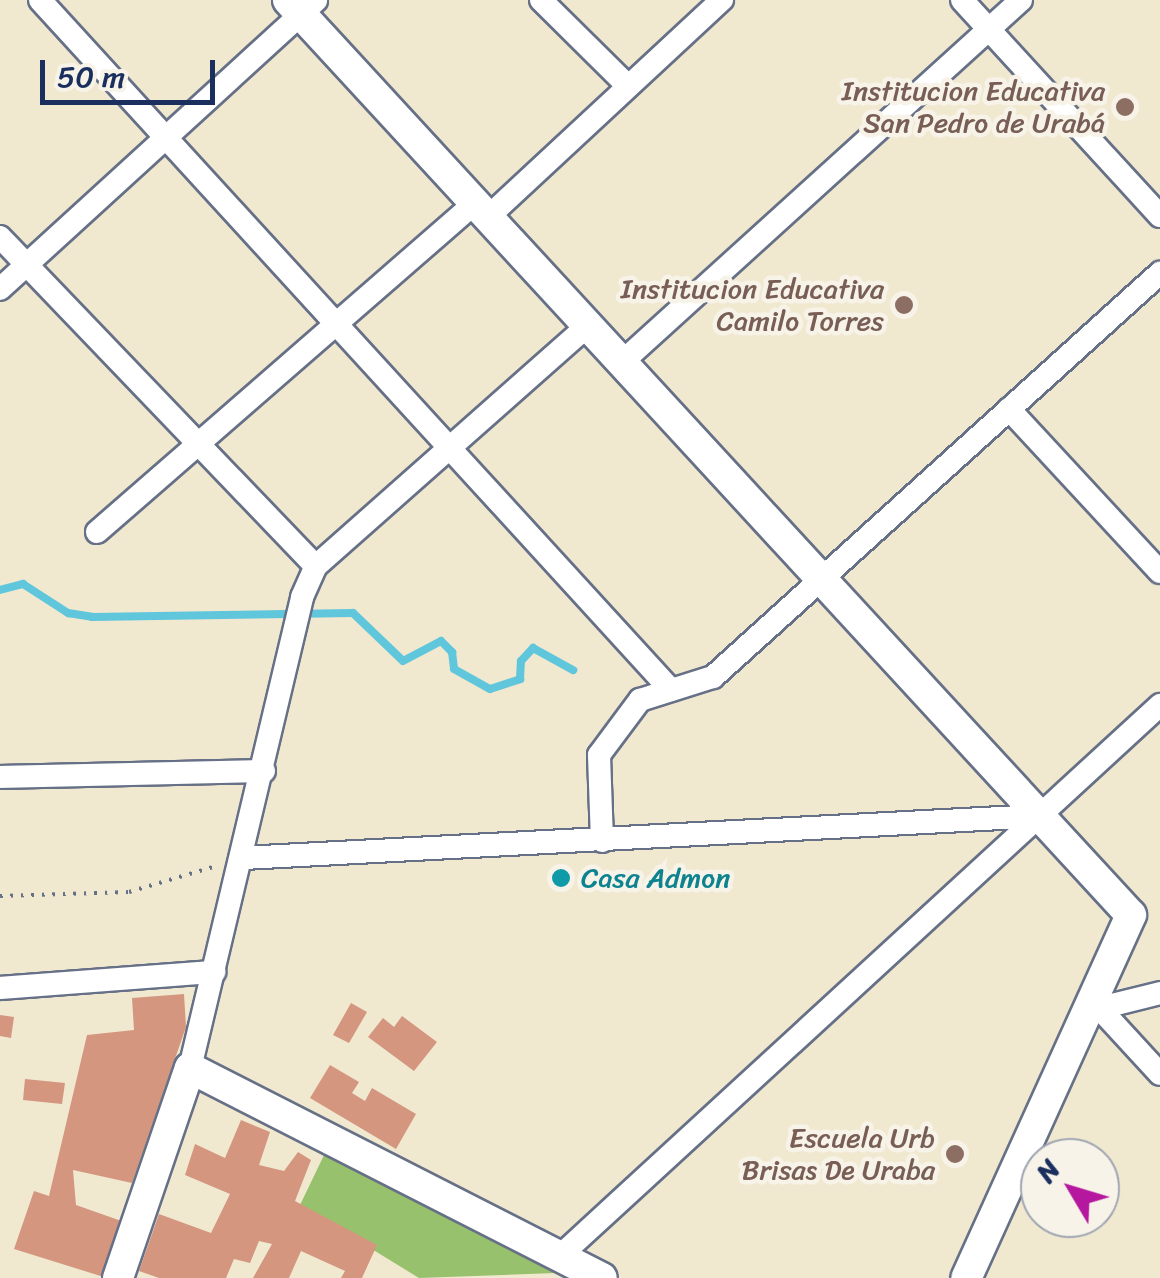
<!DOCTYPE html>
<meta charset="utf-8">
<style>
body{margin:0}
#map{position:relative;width:1160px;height:1278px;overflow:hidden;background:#f1e8d0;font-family:Sriracha,sans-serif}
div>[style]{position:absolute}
.green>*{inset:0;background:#98c16e}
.stream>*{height:8px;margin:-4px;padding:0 4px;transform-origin:4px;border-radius:4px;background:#5fc6dc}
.building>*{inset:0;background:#d4967f}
.path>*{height:4px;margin-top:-2px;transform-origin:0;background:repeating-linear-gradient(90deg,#667086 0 2.5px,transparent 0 10.5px)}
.roads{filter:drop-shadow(2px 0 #667086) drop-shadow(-2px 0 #667086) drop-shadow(0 2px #667086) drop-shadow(0 -2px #667086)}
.street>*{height:22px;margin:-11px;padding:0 11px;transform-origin:11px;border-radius:11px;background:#fff}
.secondary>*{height:30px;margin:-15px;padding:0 15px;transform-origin:15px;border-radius:15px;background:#fff}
.dots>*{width:28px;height:28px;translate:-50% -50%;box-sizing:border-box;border:5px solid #f7f3e8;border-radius:50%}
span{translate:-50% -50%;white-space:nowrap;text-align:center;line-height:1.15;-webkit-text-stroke:9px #f7f3e8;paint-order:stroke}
.education-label{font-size:28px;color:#785e54}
.right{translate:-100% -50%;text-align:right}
.culture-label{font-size:28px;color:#0d838f}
.left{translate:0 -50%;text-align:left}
.north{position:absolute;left:1020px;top:1138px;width:100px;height:100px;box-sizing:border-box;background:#f7f3e8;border:2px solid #9fa5b1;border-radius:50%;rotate:308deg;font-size:28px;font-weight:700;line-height:40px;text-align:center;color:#1b2f5e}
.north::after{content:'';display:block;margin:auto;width:35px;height:45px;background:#b5179e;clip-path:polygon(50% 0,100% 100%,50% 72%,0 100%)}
.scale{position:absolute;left:40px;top:60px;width:175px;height:45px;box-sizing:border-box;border:5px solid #1b2f5e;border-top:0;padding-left:12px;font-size:30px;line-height:35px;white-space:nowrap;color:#1b2f5e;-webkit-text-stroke:8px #f7f3e8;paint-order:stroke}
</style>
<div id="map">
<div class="green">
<div style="clip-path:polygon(326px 1151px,475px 1232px,555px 1273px,419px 1278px,300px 1205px)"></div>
</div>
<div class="stream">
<div style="left:0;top:590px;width:24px;rotate:-15deg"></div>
<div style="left:23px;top:584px;width:54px;rotate:32.8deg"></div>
<div style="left:68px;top:613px;width:24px;rotate:9deg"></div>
<div style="left:92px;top:617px;width:261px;rotate:-0.9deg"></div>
<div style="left:353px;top:613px;width:69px;rotate:43.8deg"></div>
<div style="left:403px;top:661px;width:43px;rotate:-27.8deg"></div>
<div style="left:441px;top:641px;width:16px;rotate:45deg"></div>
<div style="left:452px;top:652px;width:17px;rotate:83deg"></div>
<div style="left:454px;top:669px;width:41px;rotate:29.1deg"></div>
<div style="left:490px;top:689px;width:32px;rotate:-18deg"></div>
<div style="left:520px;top:679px;width:18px;rotate:-87deg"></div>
<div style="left:521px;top:661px;width:18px;rotate:-47deg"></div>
<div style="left:533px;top:648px;width:46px;rotate:28.8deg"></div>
</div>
<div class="building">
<div style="clip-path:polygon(184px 994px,186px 1027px,132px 1183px,73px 1170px,76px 1205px,127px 1223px,107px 1278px,14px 1249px,34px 1191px,49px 1196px,87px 1035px,134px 1030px,132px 998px)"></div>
<div style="clip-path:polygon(351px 1003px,367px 1012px,349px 1043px,333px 1035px)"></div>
<div style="clip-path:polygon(0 1015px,14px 1017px,11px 1038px,0 1036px)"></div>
<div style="clip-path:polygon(402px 1016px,437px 1042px,414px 1071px,368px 1037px,383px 1018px,394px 1027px)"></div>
<div style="clip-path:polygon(330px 1065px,359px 1082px,352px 1093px,365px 1101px,372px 1088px,416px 1114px,396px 1149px,310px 1098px)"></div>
<div style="clip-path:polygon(25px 1079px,65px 1083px,62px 1104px,23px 1100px)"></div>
<div style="clip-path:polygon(241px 1120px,270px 1132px,259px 1165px,284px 1171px,298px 1152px,311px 1160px,295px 1201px,377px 1245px,362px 1278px,341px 1278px,345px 1271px,301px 1251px,289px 1278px,253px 1278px,272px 1244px,259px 1241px,250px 1263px,234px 1259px,226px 1278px,159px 1278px,139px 1271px,159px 1214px,211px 1233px,230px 1194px,185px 1175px,195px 1144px,225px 1158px)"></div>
</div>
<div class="path">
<div style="left:0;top:896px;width:129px;rotate:-1.8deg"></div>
<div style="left:129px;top:892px;width:91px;rotate:-16.6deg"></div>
</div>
<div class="roads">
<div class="street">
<div style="left:40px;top:0;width:935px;rotate:47.56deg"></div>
<div style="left:541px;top:0;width:121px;rotate:44.7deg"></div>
<div style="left:962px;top:0;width:293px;rotate:47.5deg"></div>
<div style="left:487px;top:218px;width:321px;rotate:-42.9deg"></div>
<div style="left:0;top:237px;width:456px;rotate:46.2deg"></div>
<div style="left:0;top:289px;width:428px;rotate:-42.4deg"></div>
<div style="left:621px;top:363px;width:540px;rotate:-42.22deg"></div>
<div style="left:1009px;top:409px;width:222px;rotate:47.2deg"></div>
<div style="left:97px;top:532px;width:501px;rotate:-41.04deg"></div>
<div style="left:0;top:777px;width:264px;rotate:-1.3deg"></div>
<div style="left:602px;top:841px;width:86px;rotate:-92deg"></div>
<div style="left:599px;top:755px;width:69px;rotate:-53.3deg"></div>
<div style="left:640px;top:700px;width:77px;rotate:-17.5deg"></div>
<div style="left:713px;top:677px;width:603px;rotate:-42.11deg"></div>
<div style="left:243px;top:858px;width:797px;rotate:-3.02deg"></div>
<div style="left:0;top:988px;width:215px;rotate:-4.3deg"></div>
<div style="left:1092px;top:1010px;width:70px;rotate:-14deg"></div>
<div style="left:1103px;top:1012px;width:84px;rotate:47.4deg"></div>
<div style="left:190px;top:1068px;width:484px;rotate:-76.6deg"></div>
<div style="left:302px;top:597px;width:34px;rotate:-66deg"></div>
<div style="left:316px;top:566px;width:363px;rotate:-41.5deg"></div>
<div style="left:560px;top:1256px;width:815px;rotate:-42.56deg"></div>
</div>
<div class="secondary">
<div style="left:288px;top:0;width:1244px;rotate:47.35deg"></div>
<div style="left:1131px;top:915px;width:399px;rotate:114.4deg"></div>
<div style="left:118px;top:1278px;width:222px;rotate:-71.1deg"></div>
<div style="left:190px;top:1068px;width:462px;rotate:27deg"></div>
</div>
</div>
<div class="dots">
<div style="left:1125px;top:107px;background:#8d6e63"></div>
<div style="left:904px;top:305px;background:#8d6e63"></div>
<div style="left:561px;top:878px;background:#0f9aa8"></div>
<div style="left:955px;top:1154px;background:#8d6e63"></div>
</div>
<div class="education-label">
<span class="right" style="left:1105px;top:107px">Institucion Educativa<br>San Pedro de Urabá</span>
<span class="right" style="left:884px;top:305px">Institucion Educativa<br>Camilo Torres</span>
<span class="right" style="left:935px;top:1154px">Escuela Urb<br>Brisas De Uraba</span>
</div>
<div class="culture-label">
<span class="left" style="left:581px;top:878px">Casa Admon</span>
</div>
<div class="north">N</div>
<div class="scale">50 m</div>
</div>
